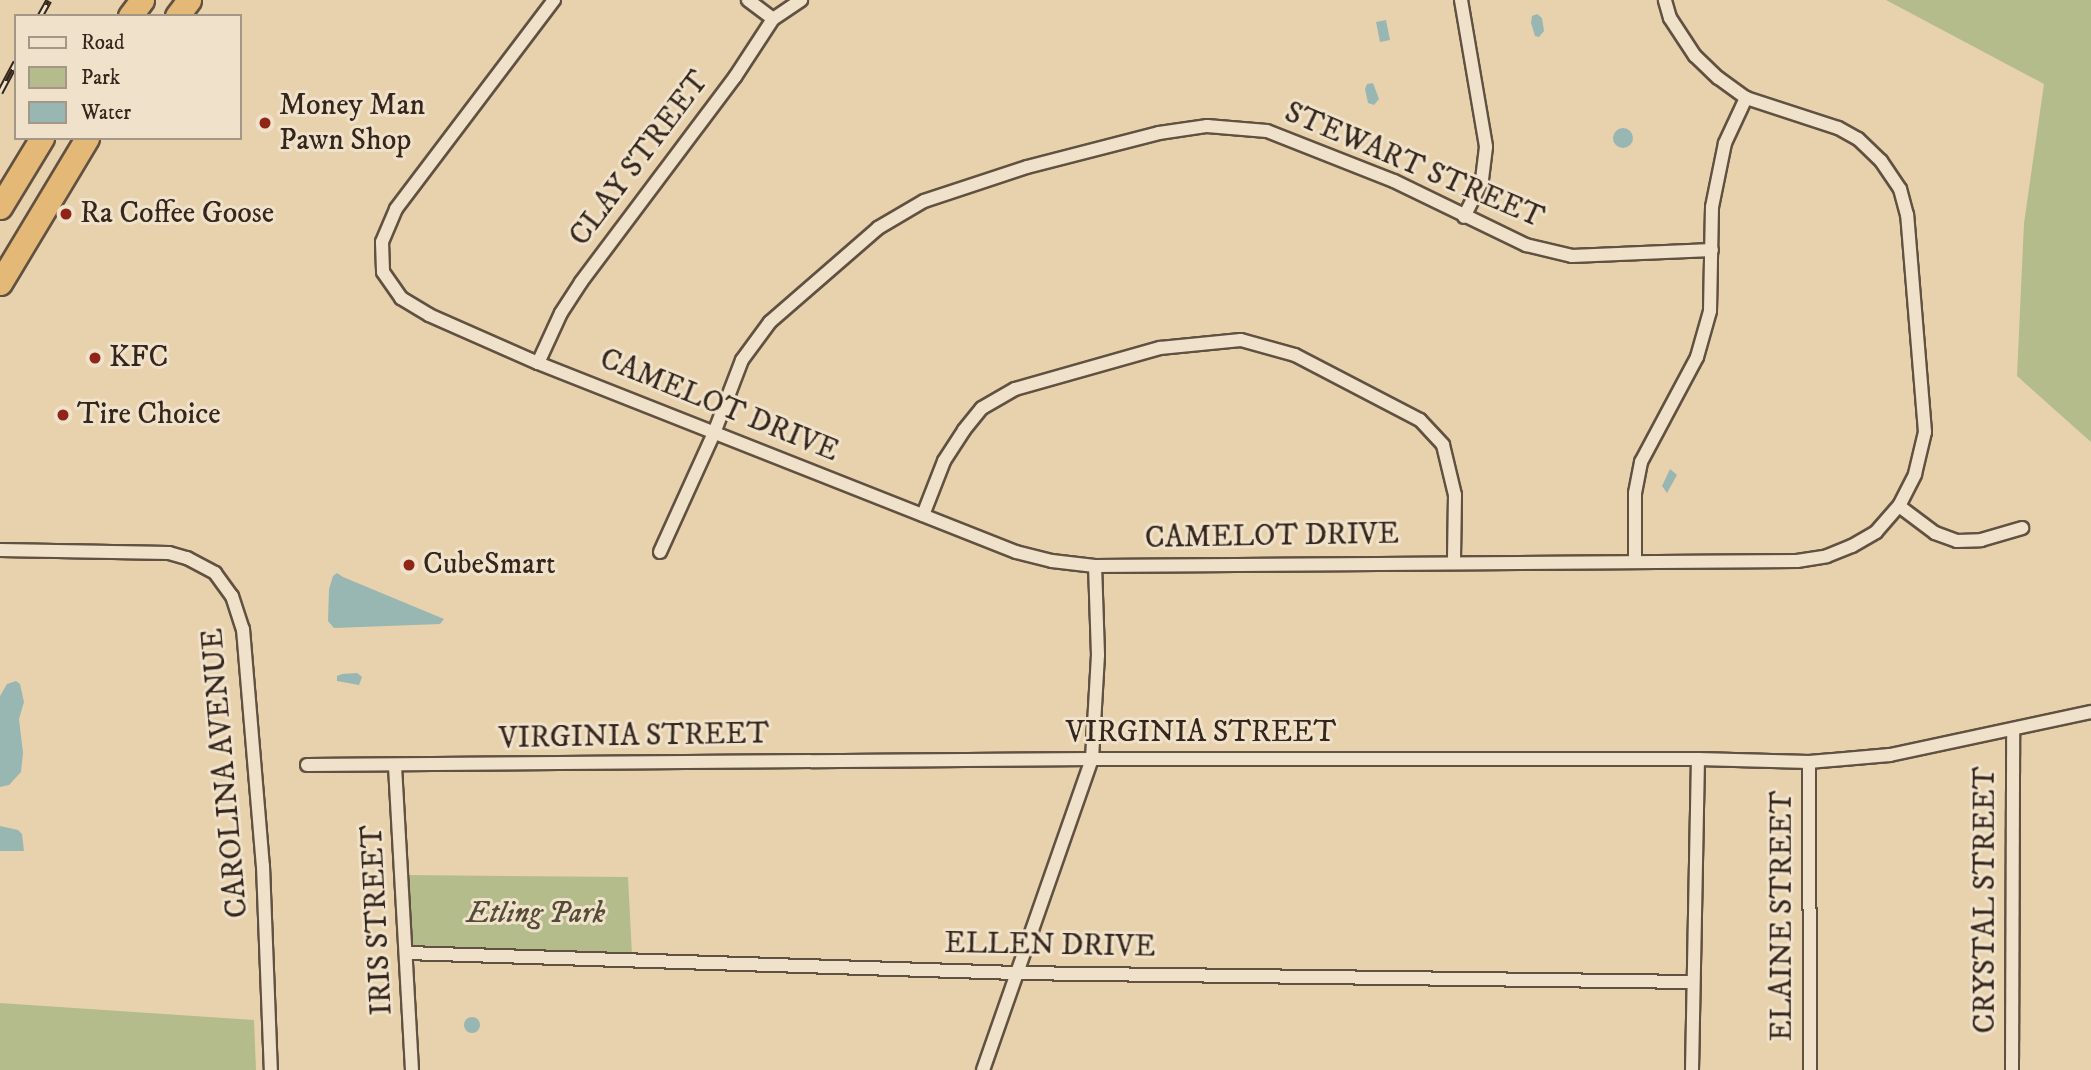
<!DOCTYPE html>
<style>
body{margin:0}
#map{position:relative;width:2091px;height:1070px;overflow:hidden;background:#e8d2ae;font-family:"IM FELL DW Pica",serif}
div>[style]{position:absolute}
.green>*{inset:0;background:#b5bc8b}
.water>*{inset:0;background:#98b6b2}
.round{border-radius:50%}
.roads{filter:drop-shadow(2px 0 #615141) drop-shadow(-2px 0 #615141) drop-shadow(0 2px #615141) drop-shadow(0 -2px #615141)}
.street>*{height:12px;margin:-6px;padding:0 6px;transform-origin:6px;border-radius:6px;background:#f0e2ca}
.highway>*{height:23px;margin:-11.5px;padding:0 11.5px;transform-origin:11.5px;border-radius:11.5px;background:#e4b977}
.rail>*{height:7px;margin-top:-3.5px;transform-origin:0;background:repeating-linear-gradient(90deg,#f0e2ca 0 13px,#34261d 0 26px);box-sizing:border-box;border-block:2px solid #34261d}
.dots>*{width:19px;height:19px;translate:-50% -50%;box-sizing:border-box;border:4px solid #f0e2ca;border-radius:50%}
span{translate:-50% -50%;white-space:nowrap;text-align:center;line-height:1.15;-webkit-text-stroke:6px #f0e2ca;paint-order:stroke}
.poi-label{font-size:30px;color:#34261d}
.left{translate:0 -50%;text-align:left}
.street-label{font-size:30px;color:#34261d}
.park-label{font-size:30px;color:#544c38;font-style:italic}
.legend{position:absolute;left:14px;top:14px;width:228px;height:126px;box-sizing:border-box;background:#f0e2ca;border:2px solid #a59785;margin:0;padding:9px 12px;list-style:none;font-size:21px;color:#34261d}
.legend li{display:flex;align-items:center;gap:14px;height:35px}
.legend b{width:35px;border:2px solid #a59785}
</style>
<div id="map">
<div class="green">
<div style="clip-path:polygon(1886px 0,2091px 0,2091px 442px,2017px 376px,2024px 223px,2044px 84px)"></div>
<div style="clip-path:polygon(406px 875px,628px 877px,632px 955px,417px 948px,411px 945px)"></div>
<div style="clip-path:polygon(0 1003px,254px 1020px,256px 1070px,0 1070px)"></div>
</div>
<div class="water">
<div style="clip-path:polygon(1537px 14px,1542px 18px,1544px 31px,1539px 37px,1535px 36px,1531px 23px,1532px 16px)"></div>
<div style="clip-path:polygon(1386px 20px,1390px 40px,1380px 42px,1376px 22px)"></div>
<div style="clip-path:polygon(1373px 83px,1379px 99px,1374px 105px,1368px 103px,1365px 89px,1367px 84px)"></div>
<div class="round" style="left:1613px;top:128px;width:20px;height:20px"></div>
<div style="clip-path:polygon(1670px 469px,1677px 475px,1667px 493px,1662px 486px)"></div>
<div style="clip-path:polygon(337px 573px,343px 577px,444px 619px,440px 624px,334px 628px,328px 621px,329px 589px,333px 576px)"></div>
<div style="clip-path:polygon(357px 673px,362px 677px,359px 685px,337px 681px,337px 676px,342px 674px)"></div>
<div style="clip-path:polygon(16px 681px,20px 684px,24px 702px,19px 719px,23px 753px,21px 772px,9px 785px,0 787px,0 696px,7px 684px)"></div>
<div style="clip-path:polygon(0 826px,18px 830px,22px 834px,24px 851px,0 851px)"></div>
<div class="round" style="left:464px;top:1017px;width:16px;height:16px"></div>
</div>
<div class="roads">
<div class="street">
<div style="left:554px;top:0;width:262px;rotate:127.1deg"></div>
<div style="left:396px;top:209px;width:36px;rotate:113deg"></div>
<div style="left:382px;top:242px;width:30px;rotate:88deg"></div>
<div style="left:383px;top:272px;width:32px;rotate:55deg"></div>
<div style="left:401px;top:298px;width:33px;rotate:31deg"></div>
<div style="left:429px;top:315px;width:119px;rotate:23.8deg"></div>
<div style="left:538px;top:363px;width:514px;rotate:21.57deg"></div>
<div style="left:1016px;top:552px;width:37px;rotate:14deg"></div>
<div style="left:1052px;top:561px;width:43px;rotate:6.6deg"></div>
<div style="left:1095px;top:566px;width:702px;rotate:-0.41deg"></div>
<div style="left:1797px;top:561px;width:30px;rotate:-9deg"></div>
<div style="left:1827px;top:556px;width:27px;rotate:-22deg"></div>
<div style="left:1852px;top:546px;width:28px;rotate:-30deg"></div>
<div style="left:1876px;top:532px;width:35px;rotate:-49deg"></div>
<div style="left:1899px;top:506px;width:36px;rotate:-63deg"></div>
<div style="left:1915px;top:474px;width:43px;rotate:-76.6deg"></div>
<div style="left:1925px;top:432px;width:218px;rotate:-94.7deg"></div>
<div style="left:1907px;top:215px;width:27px;rotate:-105deg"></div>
<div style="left:1900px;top:189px;width:34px;rotate:-124deg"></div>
<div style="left:1881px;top:161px;width:32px;rotate:-136deg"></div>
<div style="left:1858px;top:139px;width:23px;rotate:-151deg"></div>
<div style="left:1838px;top:128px;width:97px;rotate:-161.9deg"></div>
<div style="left:1746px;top:98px;width:34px;rotate:-144deg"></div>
<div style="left:1718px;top:78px;width:32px;rotate:-136deg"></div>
<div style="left:1695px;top:56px;width:45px;rotate:-123.3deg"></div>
<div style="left:1670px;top:18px;width:19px;rotate:-106deg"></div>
<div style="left:748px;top:0;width:31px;rotate:37deg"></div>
<div style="left:1461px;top:0;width:149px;rotate:80.3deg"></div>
<div style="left:1486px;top:147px;width:34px;rotate:97deg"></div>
<div style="left:1482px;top:181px;width:40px;rotate:116.6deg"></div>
<div style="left:538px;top:363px;width:55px;rotate:-65.3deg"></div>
<div style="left:561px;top:313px;width:37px;rotate:-57deg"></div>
<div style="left:581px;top:282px;width:256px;rotate:-53.1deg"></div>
<div style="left:735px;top:77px;width:69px;rotate:-56.8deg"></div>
<div style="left:773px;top:19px;width:34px;rotate:-34deg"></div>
<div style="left:1899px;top:506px;width:45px;rotate:36.9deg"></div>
<div style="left:1935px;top:533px;width:23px;rotate:20deg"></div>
<div style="left:1957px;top:541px;width:24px;rotate:-2deg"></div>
<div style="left:1981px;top:540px;width:43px;rotate:-16.3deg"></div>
<div style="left:923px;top:515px;width:58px;rotate:-68.7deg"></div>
<div style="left:944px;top:461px;width:37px;rotate:-57deg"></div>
<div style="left:964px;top:430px;width:28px;rotate:-51deg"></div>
<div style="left:982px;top:408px;width:38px;rotate:-30deg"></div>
<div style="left:1015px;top:389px;width:151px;rotate:-15.8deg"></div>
<div style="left:1160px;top:348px;width:81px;rotate:-5.6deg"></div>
<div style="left:1241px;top:340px;width:56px;rotate:15.5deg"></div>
<div style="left:1295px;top:355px;width:141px;rotate:27.5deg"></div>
<div style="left:1420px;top:420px;width:34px;rotate:47deg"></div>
<div style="left:1443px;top:445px;width:51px;rotate:76.5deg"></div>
<div style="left:1455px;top:495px;width:67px;rotate:90.9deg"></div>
<div style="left:0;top:550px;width:169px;rotate:1deg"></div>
<div style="left:169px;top:553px;width:19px;rotate:16deg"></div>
<div style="left:187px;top:558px;width:32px;rotate:28deg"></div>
<div style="left:215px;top:573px;width:29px;rotate:54deg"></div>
<div style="left:232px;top:596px;width:35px;rotate:72deg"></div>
<div style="left:243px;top:629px;width:238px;rotate:85.2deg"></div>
<div style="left:263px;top:866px;width:204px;rotate:87.8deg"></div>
<div style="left:660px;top:552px;width:131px;rotate:-65.6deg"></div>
<div style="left:714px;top:433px;width:78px;rotate:-69deg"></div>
<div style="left:742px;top:360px;width:47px;rotate:-53.6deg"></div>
<div style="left:770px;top:322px;width:143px;rotate:-41deg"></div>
<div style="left:878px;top:228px;width:53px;rotate:-30.4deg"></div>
<div style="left:924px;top:201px;width:108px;rotate:-18.3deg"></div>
<div style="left:1027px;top:167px;width:136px;rotate:-14.4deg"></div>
<div style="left:1159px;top:133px;width:49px;rotate:-8.3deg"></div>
<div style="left:1207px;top:126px;width:60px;rotate:4.8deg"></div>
<div style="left:1267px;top:131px;width:136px;rotate:21.5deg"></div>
<div style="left:1394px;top:181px;width:147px;rotate:25.9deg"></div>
<div style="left:1526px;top:245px;width:47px;rotate:13.4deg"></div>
<div style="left:1572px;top:256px;width:140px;rotate:-2.5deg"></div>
<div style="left:1635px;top:560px;width:67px;rotate:-90deg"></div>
<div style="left:1635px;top:493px;width:32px;rotate:-79deg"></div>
<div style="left:1641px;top:462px;width:119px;rotate:-61.9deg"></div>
<div style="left:1697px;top:357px;width:48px;rotate:-74.2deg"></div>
<div style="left:1710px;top:311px;width:104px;rotate:-88.9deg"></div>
<div style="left:1712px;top:207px;width:65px;rotate:-78.5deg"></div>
<div style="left:1725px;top:143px;width:50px;rotate:-65deg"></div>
<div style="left:1809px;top:762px;width:308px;rotate:89.8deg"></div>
<div style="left:307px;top:765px;width:785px;rotate:-0.44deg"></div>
<div style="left:1092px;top:759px;width:606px"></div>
<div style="left:1698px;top:759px;width:111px;rotate:1.5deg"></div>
<div style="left:1809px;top:762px;width:81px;rotate:-4.9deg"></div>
<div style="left:1890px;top:755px;width:206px;rotate:-12.1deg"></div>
<div style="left:395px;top:766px;width:304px;rotate:86.8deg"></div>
<div style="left:407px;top:953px;width:608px;rotate:1.88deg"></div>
<div style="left:1015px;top:973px;width:677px;rotate:0.76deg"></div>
<div style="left:983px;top:1070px;width:330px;rotate:-70.7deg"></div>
<div style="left:1092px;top:759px;width:104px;rotate:-86.7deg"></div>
<div style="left:1098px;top:655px;width:89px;rotate:-91.9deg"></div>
<div style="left:1692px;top:1070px;width:311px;rotate:-88.9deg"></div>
<div style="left:2012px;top:1070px;width:339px;rotate:-89.8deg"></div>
</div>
<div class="highway">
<div style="left:130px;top:16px;width:20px;rotate:-53deg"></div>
<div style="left:177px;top:16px;width:20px;rotate:-53deg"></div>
<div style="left:0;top:207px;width:81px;rotate:-58.7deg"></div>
<div style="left:0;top:283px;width:169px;rotate:-59deg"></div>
</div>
</div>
<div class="rail">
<div style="left:40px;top:16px;width:18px;rotate:-61deg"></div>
<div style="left:0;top:92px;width:34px;rotate:-62deg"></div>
</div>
<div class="dots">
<div style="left:265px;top:123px;background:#8f2418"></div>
<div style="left:66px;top:214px;background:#8f2418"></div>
<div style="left:95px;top:358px;background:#8f2418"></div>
<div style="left:63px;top:415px;background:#8f2418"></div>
<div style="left:409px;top:565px;background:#8f2418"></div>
</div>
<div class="poi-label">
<span class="left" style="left:279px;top:123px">Money Man<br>Pawn Shop</span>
<span class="left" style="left:80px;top:214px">Ra Coffee Goose</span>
<span class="left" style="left:109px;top:358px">KFC</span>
<span class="left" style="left:77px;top:415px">Tire Choice</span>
<span class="left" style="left:423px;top:565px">CubeSmart</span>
</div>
<div class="street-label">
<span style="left:640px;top:159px;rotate:-53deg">CLAY STREET</span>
<span style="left:1414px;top:166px;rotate:23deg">STEWART STREET</span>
<span style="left:719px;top:406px;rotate:22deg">CAMELOT DRIVE</span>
<span style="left:1272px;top:537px;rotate:-1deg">CAMELOT DRIVE</span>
<span style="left:1201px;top:733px">VIRGINIA STREET</span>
<span style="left:634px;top:737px;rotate:-1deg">VIRGINIA STREET</span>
<span style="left:226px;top:773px;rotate:-95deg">CAROLINA AVENUE</span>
<span style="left:1986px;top:900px;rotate:-90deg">CRYSTAL STREET</span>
<span style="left:1783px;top:916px;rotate:-90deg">ELAINE STREET</span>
<span style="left:378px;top:920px;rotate:-93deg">IRIS STREET</span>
<span style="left:1050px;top:946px;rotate:1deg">ELLEN DRIVE</span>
</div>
<div class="park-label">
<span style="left:536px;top:914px">Etling Park</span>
</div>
<ul class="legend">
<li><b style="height:9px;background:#f0e2ca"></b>Road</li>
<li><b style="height:19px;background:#b5bc8b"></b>Park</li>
<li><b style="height:19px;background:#98b6b2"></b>Water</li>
</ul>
</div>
